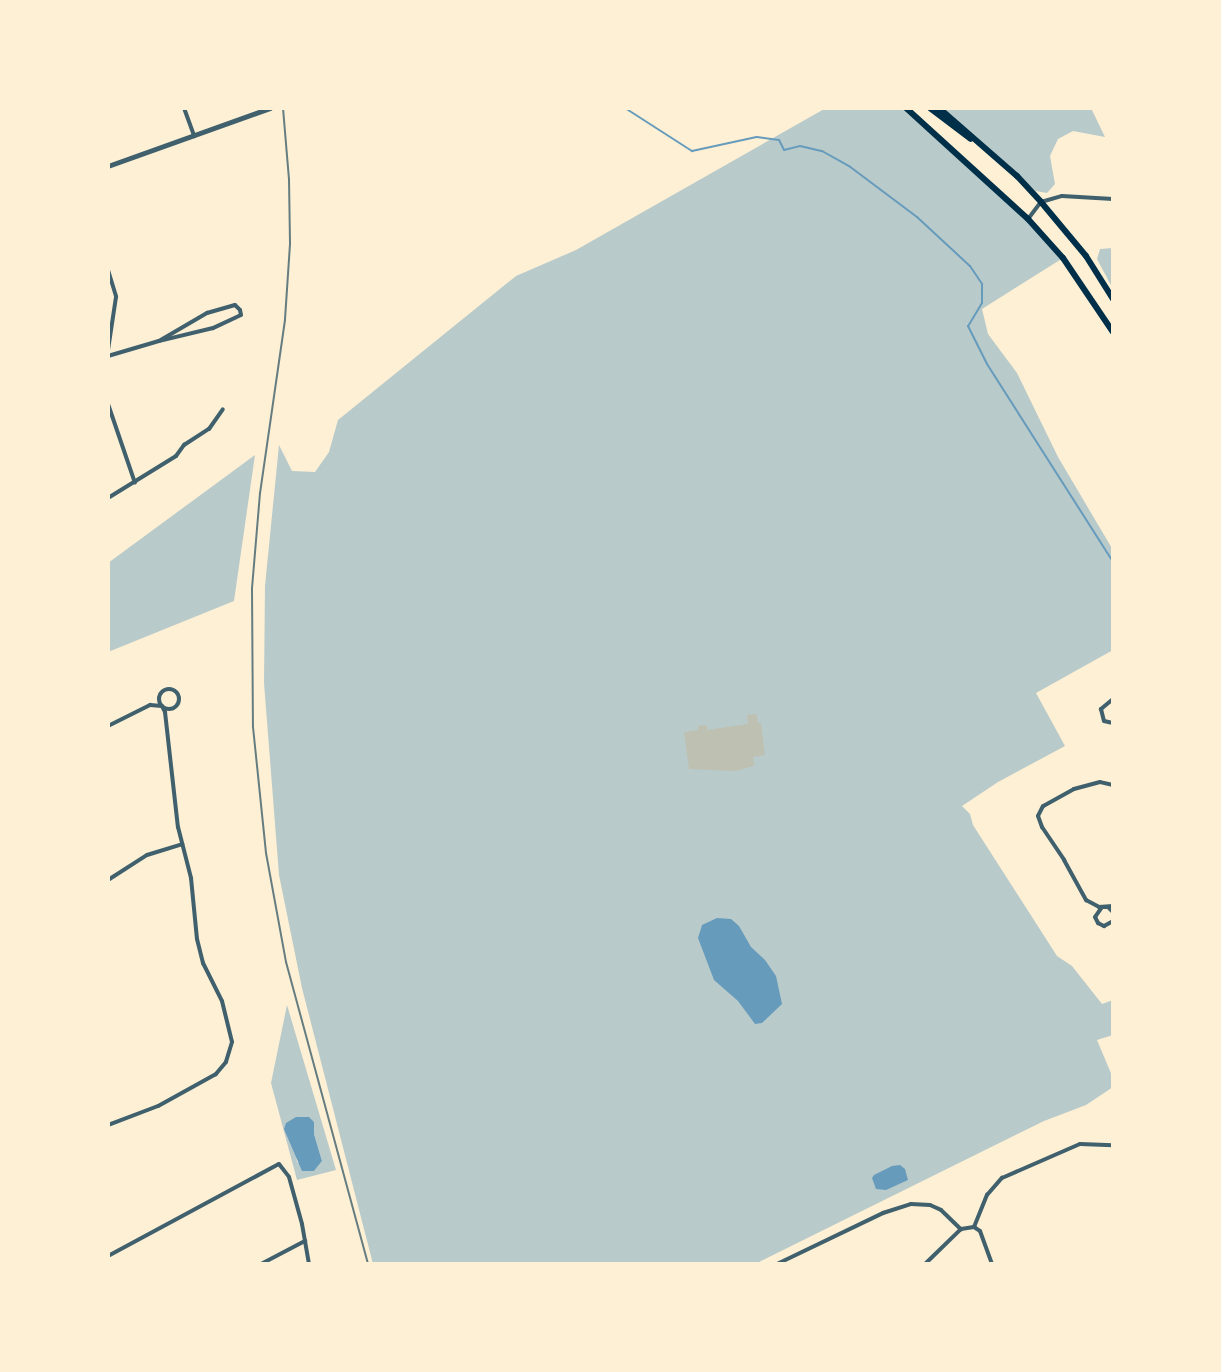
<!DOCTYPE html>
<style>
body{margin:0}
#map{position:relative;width:1221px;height:1372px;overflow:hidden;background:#fdf0d5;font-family:Lora,serif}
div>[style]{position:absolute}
.green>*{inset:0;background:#b9caca}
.water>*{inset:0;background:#669bbc}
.stream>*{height:2px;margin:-1px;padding:0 1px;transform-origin:1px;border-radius:1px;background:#669bbc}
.building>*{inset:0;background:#bec0b2}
.minor>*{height:4px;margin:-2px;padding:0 2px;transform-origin:2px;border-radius:2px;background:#3f606c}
.minor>.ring{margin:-2px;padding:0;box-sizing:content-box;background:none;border:4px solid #3f606c;border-radius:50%}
.tertiary>*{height:4.5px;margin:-2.25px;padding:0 2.25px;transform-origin:2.25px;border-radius:2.25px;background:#3f606c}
.primary>*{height:6px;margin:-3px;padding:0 3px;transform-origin:3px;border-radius:3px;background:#003049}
.rail>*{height:2px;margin:-1px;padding:0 1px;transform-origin:1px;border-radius:1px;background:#657d81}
span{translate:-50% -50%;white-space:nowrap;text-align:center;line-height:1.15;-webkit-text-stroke:4.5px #fdf0d5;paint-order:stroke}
.frame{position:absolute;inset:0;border:110px solid #fdf0d5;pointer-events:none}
</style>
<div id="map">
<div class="green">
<div style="clip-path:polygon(826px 108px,901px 108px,1038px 229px,1063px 258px,982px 309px,988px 334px,1017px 373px,1058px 457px,1113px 550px,1113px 650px,1036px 693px,1065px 746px,998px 782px,962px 806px,970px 814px,973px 825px,1057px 956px,1072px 966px,1102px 1004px,1113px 1000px,1113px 1035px,1097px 1040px,1113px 1078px,1113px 1087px,1086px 1105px,1044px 1121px,755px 1264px,373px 1264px,302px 988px,279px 875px,264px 683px,265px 586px,279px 445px,292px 471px,315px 472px,329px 452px,338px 420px,516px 276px,576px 250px)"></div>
<div style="clip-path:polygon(940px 108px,1091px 108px,1105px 137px,1073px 131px,1058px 139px,1050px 156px,1055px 184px,1047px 193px,1036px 191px)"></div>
<div style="clip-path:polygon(1113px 248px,1113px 289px,1097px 259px,1100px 249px)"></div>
<div style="clip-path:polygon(255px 455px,234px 601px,108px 652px,108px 563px)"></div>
<div style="clip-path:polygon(evenodd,287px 1005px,336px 1170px,297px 1180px,271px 1083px,287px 1005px,314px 1122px,314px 1134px,322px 1161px,314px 1171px,297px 1162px,296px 1154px,314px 1122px)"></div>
</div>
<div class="water">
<div style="clip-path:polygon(717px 918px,731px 919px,739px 926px,751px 947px,765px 960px,776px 976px,782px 1004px,762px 1023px,755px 1024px,738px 1001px,714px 980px,698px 938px,702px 925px)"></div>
<div style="clip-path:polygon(296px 1117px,309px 1117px,314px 1122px,314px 1134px,322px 1161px,314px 1171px,302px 1171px,284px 1129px,286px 1123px)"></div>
<div style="clip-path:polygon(900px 1165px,905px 1169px,908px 1180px,886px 1190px,876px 1189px,872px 1178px,874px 1175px,892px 1166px)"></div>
</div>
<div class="stream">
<div style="left:625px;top:108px;width:80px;rotate:32.7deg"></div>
<div style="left:692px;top:151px;width:66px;rotate:-12.2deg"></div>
<div style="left:757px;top:137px;width:22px;rotate:8deg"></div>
<div style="left:779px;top:140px;width:11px;rotate:63deg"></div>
<div style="left:784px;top:150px;width:16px;rotate:-14deg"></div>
<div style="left:800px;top:146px;width:23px;rotate:13deg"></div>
<div style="left:822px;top:151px;width:31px;rotate:29deg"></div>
<div style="left:849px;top:166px;width:85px;rotate:36.9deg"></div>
<div style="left:917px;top:217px;width:72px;rotate:42.8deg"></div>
<div style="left:970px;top:266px;width:22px;rotate:56deg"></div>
<div style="left:982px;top:284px;width:19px;rotate:90deg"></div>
<div style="left:982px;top:303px;width:27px;rotate:121deg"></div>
<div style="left:968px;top:326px;width:42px;rotate:63.4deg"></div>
<div style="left:987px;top:364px;width:235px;rotate:57.5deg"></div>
</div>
<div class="building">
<div style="clip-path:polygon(757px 714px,758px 723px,761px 723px,765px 755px,753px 757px,754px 766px,735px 771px,689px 769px,684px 732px,698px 730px,698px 726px,707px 725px,707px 730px,748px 724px,747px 715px)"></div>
</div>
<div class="minor">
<div style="left:184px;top:108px;width:30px;rotate:70deg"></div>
<div style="left:1028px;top:219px;width:21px;rotate:-53deg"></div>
<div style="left:1041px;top:202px;width:22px;rotate:-16deg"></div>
<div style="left:1062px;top:196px;width:51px;rotate:3.4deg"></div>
<div style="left:108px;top:270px;width:28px;rotate:73deg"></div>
<div style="left:116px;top:297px;width:54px;rotate:98.6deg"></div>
<div style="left:235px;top:305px;width:7px;rotate:45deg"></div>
<div style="left:240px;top:310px;width:5px;rotate:79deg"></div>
<div style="left:241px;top:315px;width:31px;rotate:155deg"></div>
<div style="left:213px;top:328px;width:56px;rotate:166.5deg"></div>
<div style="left:159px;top:341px;width:56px;rotate:-30.3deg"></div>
<div style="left:207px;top:313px;width:29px;rotate:-16deg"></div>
<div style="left:108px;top:356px;width:53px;rotate:-16.4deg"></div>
<div style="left:108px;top:404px;width:83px;rotate:71.1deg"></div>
<div style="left:108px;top:498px;width:80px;rotate:-31.7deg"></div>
<div style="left:176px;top:456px;width:14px;rotate:-54deg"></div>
<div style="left:184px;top:445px;width:30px;rotate:-33deg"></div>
<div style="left:209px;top:429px;width:24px;rotate:-55deg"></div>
<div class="ring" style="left:159px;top:689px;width:16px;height:16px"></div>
<div style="left:1113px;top:699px;width:16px;rotate:140deg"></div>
<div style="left:1101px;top:709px;width:12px;rotate:76deg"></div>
<div style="left:1104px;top:721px;width:9px;rotate:13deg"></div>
<div style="left:108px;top:726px;width:47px;rotate:-26.6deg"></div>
<div style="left:150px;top:705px;width:12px;rotate:5deg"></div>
<div style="left:162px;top:706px;width:7px;rotate:63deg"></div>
<div style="left:165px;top:712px;width:116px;rotate:83.6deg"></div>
<div style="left:178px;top:827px;width:53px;rotate:75.7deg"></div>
<div style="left:191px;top:878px;width:61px;rotate:84.4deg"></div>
<div style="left:197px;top:939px;width:25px;rotate:76deg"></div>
<div style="left:203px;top:963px;width:42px;rotate:63.4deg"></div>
<div style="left:222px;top:1001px;width:42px;rotate:76.3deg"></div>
<div style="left:232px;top:1042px;width:21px;rotate:107deg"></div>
<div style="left:226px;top:1062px;width:16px;rotate:130deg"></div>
<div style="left:216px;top:1074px;width:66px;rotate:151.1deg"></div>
<div style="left:158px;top:1106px;width:53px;rotate:159.2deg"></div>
<div style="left:1113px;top:785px;width:13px;rotate:-167deg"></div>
<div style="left:1100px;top:782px;width:27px;rotate:165deg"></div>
<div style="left:1074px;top:789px;width:35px;rotate:151deg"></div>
<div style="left:1043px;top:806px;width:11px;rotate:117deg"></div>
<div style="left:1038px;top:816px;width:12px;rotate:70deg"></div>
<div style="left:1042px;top:827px;width:40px;rotate:56deg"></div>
<div style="left:1064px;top:860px;width:46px;rotate:61.2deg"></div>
<div style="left:1086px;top:900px;width:15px;rotate:28deg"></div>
<div style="left:1099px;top:907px;width:14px;rotate:-4deg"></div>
<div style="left:108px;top:880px;width:46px;rotate:-32.7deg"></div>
<div style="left:147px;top:855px;width:37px;rotate:-17deg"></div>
<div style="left:1113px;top:912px;width:7px;rotate:-135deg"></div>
<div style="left:1108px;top:907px;width:6px;rotate:180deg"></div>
<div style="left:1102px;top:907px;width:12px;rotate:125deg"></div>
<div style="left:1095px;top:917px;width:7px;rotate:63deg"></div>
<div style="left:1098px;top:923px;width:7px;rotate:27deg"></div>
<div style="left:1104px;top:926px;width:10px;rotate:-29deg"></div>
<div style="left:974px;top:1227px;width:35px;rotate:-68deg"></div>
<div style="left:987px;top:1195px;width:23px;rotate:-49deg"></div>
<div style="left:1002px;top:1178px;width:85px;rotate:-23.6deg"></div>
<div style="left:1080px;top:1144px;width:33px;rotate:2deg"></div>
<div style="left:974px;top:1227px;width:7px;rotate:34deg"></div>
<div style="left:980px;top:1231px;width:35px;rotate:70deg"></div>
<div style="left:108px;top:1256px;width:194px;rotate:-28.3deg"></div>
<div style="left:279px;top:1164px;width:16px;rotate:52deg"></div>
<div style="left:289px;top:1177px;width:49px;rotate:74.5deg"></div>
<div style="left:302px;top:1224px;width:41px;rotate:80.1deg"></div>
<div style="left:261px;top:1264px;width:50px;rotate:-27.6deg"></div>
<div style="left:777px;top:1264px;width:118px;rotate:-25.7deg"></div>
<div style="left:883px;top:1213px;width:29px;rotate:-18deg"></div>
<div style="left:911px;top:1204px;width:19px;rotate:3deg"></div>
<div style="left:930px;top:1205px;width:12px;rotate:24deg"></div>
<div style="left:941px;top:1210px;width:28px;rotate:44deg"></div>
<div style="left:925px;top:1264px;width:50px;rotate:-44.2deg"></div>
<div style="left:961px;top:1229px;width:13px;rotate:-9deg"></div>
</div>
<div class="tertiary">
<div style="left:108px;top:166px;width:172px;rotate:-19.7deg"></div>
</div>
<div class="primary">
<div style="left:906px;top:108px;width:165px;rotate:42.3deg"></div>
<div style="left:1028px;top:219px;width:52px;rotate:48.1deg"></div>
<div style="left:1063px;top:258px;width:89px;rotate:56deg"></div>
<div style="left:930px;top:108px;width:51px;rotate:37.1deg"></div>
<div style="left:939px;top:108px;width:103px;rotate:41.1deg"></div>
<div style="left:1017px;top:176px;width:35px;rotate:47deg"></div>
<div style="left:1041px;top:202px;width:70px;rotate:50.2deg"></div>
<div style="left:1086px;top:256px;width:51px;rotate:57.9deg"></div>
</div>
<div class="rail">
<div style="left:283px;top:108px;width:71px;rotate:85.2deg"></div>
<div style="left:289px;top:179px;width:65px;rotate:89.1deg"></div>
<div style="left:290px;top:244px;width:76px;rotate:93.8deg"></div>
<div style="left:285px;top:320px;width:175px;rotate:98.2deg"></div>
<div style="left:260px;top:493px;width:96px;rotate:94.8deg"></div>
<div style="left:252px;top:589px;width:138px;rotate:89.6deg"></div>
<div style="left:253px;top:727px;width:127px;rotate:84.1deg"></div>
<div style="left:266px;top:853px;width:111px;rotate:79.6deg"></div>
<div style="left:286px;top:962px;width:313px;rotate:74.8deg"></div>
</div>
<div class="frame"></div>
</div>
